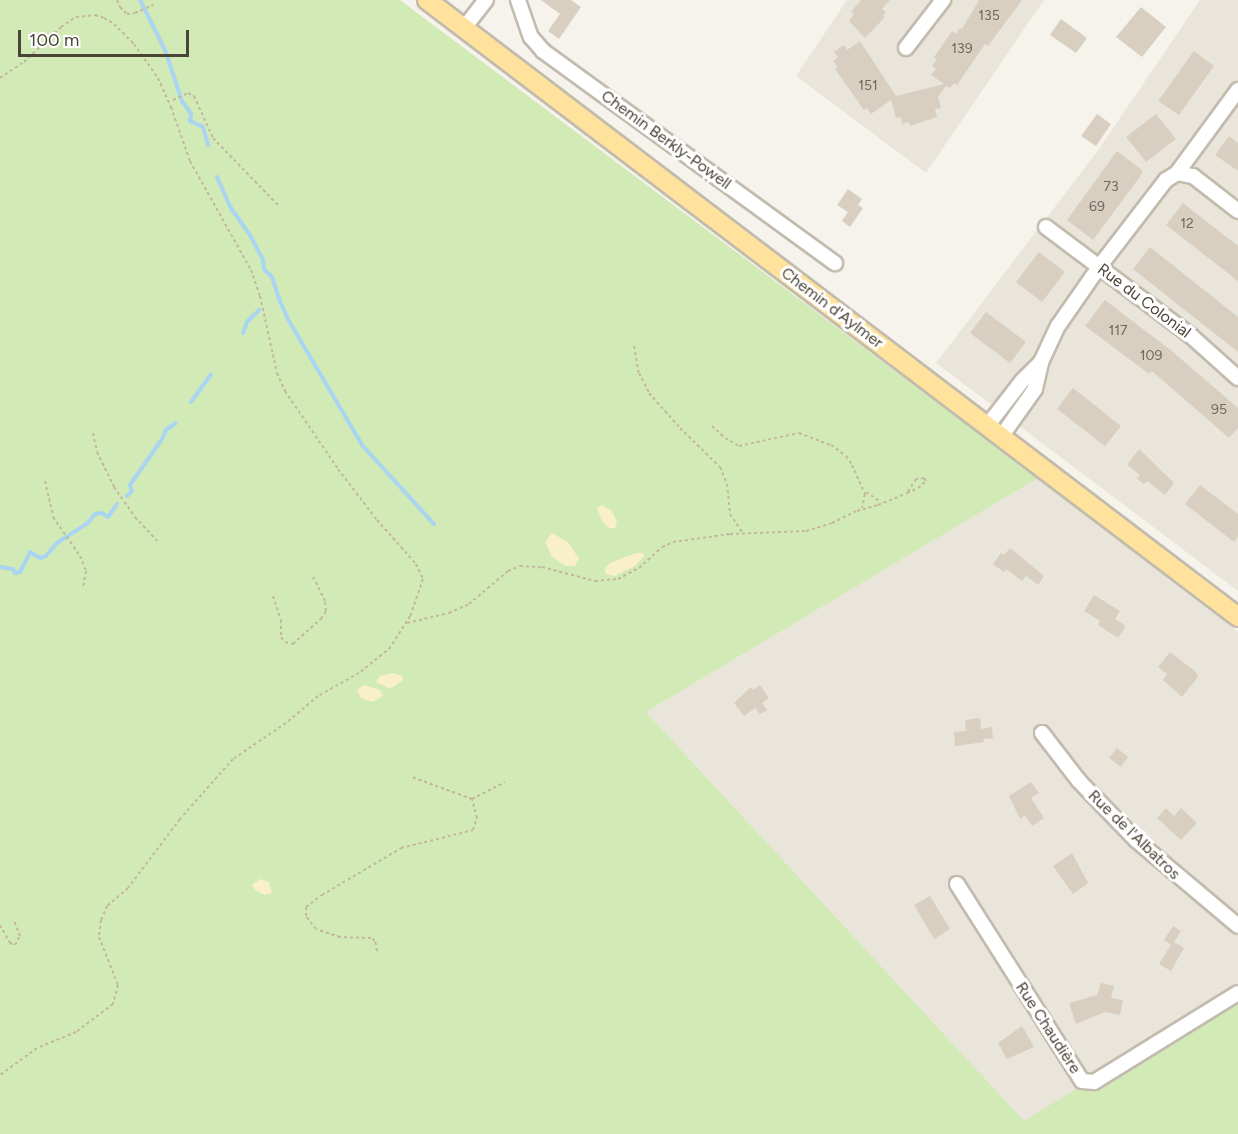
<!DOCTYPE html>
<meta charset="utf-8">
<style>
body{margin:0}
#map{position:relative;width:1238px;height:1134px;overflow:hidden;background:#f6f3ec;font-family:Figtree,sans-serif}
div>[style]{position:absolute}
.residential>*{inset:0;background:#eae5da}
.green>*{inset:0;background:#d2eab5}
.sand>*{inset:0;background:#f9efc9}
.stream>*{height:4px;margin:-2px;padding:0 2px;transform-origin:2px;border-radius:2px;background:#a9d4f2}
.building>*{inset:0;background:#d8cfc1}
.path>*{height:2px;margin-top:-1px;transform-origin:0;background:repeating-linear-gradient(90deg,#c4b79f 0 3px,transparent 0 6px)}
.roads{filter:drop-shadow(2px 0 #c2bbae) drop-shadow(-2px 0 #c2bbae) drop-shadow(0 2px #c2bbae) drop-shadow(0 -2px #c2bbae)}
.minor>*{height:14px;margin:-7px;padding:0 7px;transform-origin:7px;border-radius:7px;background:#fff}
.major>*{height:18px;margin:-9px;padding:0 9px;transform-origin:9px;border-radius:9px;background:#ffe39c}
span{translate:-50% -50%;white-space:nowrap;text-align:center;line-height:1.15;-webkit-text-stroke:6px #fff;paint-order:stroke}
.number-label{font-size:14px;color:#6e675b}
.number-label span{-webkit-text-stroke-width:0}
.street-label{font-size:16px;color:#4b4439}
.scale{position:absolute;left:18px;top:30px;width:171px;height:27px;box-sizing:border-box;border:3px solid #4b4439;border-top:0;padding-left:8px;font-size:18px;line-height:21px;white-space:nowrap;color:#4b4439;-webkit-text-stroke:4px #fff;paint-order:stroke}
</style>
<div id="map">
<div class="residential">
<div style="clip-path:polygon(847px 0,1044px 0,926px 173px,796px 76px)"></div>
<div style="clip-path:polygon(1200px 0,1238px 0,1238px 591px,936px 363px,1099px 149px)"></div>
<div style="clip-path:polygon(1038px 478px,1238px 632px,1238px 989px,1024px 1122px,646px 712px)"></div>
</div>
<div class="green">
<div style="clip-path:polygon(0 0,400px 0,1038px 478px,646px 712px,1024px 1121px,1238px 989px,1238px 1134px,0 1134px)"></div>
</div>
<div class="sand">
<div style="clip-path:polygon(602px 505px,612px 511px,617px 522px,615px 528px,609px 528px,602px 521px,597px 508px)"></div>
<div style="clip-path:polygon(552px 533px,568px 542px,579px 559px,575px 566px,566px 566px,552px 557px,545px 542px)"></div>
<div style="clip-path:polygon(636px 553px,642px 553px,644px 556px,635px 566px,614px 576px,606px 574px,605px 568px,610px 563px)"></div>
<div style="clip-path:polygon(393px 673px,402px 676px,403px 680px,390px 689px,376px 682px,380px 676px)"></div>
<div style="clip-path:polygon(364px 685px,380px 690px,383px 696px,372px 702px,361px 698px,357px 690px)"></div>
<div style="clip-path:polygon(260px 879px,269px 882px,272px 893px,265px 895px,255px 890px,252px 885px)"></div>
</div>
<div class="stream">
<div style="left:140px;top:0;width:56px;rotate:63.4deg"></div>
<div style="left:165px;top:50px;width:54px;rotate:71.6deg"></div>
<div style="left:182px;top:101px;width:16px;rotate:55deg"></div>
<div style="left:191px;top:114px;width:7px;rotate:98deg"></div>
<div style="left:190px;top:121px;width:14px;rotate:25deg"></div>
<div style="left:203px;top:127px;width:19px;rotate:74deg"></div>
<div style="left:217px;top:177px;width:34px;rotate:66deg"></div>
<div style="left:231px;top:208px;width:35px;rotate:55deg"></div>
<div style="left:251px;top:237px;width:26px;rotate:62deg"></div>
<div style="left:263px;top:260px;width:9px;rotate:84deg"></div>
<div style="left:264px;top:269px;width:11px;rotate:45deg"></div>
<div style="left:272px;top:277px;width:23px;rotate:72deg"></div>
<div style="left:279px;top:299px;width:24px;rotate:66deg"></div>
<div style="left:289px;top:321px;width:144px;rotate:59.5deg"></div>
<div style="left:362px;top:445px;width:107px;rotate:47.7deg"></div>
<div style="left:243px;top:333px;width:12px;rotate:-70deg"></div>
<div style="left:247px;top:322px;width:17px;rotate:-45deg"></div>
<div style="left:191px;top:402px;width:34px;rotate:-54deg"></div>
<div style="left:127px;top:496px;width:7px;rotate:-45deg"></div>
<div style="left:132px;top:491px;width:6px;rotate:-108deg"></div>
<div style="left:130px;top:485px;width:56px;rotate:-55.2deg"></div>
<div style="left:162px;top:439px;width:10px;rotate:-66deg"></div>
<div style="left:166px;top:430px;width:12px;rotate:-35deg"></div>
<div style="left:0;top:567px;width:13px;rotate:9deg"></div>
<div style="left:13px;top:569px;width:4px;rotate:63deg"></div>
<div style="left:15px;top:573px;width:5px;rotate:-11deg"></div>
<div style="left:20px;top:572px;width:22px;rotate:-63deg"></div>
<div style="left:30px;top:552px;width:12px;rotate:31deg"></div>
<div style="left:40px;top:558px;width:6px;rotate:-18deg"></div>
<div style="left:46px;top:556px;width:17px;rotate:-50deg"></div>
<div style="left:57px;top:543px;width:37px;rotate:-33deg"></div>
<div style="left:88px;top:523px;width:11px;rotate:-52deg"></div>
<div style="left:95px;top:514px;width:7px;rotate:-8deg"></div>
<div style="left:102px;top:513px;width:7px;rotate:34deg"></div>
<div style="left:108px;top:517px;width:16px;rotate:-55deg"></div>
</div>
<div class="building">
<div style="clip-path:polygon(541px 0,571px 0,581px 7px,559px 39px,548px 31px,560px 14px)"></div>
<div style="clip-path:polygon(861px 0,890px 0,882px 9px,886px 12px,883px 16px,885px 17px,865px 38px,849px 21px,854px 14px,851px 12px)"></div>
<div style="clip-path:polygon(979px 0,1022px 0,988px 46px,985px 44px,957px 85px,954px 83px,950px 88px,946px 86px,938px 97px,941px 108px,935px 109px,937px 117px,910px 126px,909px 122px,902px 124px,901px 117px,896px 118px,891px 100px,871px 114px,867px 108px,864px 110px,835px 69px,838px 67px,833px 61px,838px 57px,834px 52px,844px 45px,847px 50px,860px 41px,896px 96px,944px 84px,931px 75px,936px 69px,932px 66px,937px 59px,934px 57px,952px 31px,956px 34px,960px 28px,962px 29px)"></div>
<div style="clip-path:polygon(1141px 7px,1166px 27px,1142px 57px,1116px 37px)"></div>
<div style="clip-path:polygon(1061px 19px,1087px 38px,1076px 53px,1050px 35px)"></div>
<div style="clip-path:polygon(1194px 51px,1214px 66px,1179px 115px,1158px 101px)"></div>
<div style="clip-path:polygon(1097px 114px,1111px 124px,1096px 146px,1081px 136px)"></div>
<div style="clip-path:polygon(1156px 114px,1176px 139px,1146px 162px,1126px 137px)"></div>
<div style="clip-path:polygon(1229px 136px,1238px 143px,1238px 171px,1215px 155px)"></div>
<div style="clip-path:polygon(1117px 151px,1142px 170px,1142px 174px,1093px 240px,1067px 220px)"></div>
<div style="clip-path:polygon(848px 189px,862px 199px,858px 205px,863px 208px,850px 227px,842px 221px,848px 212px,837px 205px)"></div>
<div style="clip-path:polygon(1183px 203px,1238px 246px,1238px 281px,1166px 225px)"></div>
<div style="clip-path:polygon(1150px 247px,1238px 317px,1238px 352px,1133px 269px)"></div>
<div style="clip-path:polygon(1039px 252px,1065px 272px,1042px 302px,1016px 282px)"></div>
<div style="clip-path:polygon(1105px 300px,1173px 352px,1238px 408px,1238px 428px,1229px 438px,1152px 371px,1149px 374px,1085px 326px)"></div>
<div style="clip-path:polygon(986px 312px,1026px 342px,1010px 363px,970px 333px)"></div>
<div style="clip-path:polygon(1073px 388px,1121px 426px,1105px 446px,1057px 409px)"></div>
<div style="clip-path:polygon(1139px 449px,1174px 483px,1165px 495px,1147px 481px,1144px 484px,1137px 479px,1140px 475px,1127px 465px)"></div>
<div style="clip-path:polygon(1200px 485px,1238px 514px,1238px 537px,1234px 542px,1185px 504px)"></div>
<div style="clip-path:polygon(1010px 548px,1044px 576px,1038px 585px,1026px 576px,1022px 581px,1006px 569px,1004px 572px,993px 564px,1001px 553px,1004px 555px)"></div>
<div style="clip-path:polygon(1094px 595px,1120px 611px,1115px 619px,1126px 626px,1118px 638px,1098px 625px,1100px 621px,1084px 611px)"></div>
<div style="clip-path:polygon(1170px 652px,1196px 672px,1198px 677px,1182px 697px,1163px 680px,1167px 674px,1158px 667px)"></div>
<div style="clip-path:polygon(760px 685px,769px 698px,762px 703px,767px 710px,760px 714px,755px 708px,744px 716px,734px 703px,751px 687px,753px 690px)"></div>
<div style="clip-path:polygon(980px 718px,981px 729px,992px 727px,993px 738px,983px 739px,984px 742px,955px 746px,954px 732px,966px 731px,965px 720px)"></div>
<div style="clip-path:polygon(1117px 748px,1128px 757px,1121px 767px,1109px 758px)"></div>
<div style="clip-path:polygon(1031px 782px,1039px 793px,1031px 798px,1044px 818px,1032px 826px,1025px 815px,1020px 819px,1009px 796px)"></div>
<div style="clip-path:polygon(1166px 808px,1174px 816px,1181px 808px,1197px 823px,1181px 840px,1157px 818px)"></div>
<div style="clip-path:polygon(1072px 853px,1088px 883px,1073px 894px,1053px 866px)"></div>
<div style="clip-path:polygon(930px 896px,950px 929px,934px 939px,914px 905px)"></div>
<div style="clip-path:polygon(1173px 926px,1181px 931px,1174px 942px,1184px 948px,1171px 971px,1159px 964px,1171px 945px,1164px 940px)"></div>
<div style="clip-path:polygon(1101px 983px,1114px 986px,1111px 998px,1123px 1000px,1120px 1015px,1105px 1012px,1076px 1024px,1069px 1003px,1097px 995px)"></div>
<div style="clip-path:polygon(1022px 1026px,1034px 1047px,1007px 1059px,998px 1043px)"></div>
</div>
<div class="path">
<div style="left:117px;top:0;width:8px;rotate:67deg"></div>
<div style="left:120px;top:7px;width:10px;rotate:45deg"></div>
<div style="left:127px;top:14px;width:8px;rotate:-7deg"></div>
<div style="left:135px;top:13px;width:20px;rotate:-24deg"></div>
<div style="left:0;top:78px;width:29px;rotate:-34deg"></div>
<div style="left:24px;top:62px;width:51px;rotate:-43.4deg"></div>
<div style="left:61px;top:27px;width:18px;rotate:-34deg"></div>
<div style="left:76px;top:17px;width:19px;rotate:-6deg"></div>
<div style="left:95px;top:15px;width:9px;rotate:18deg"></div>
<div style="left:104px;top:18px;width:12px;rotate:31deg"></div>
<div style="left:114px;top:24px;width:28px;rotate:45deg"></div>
<div style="left:134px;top:44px;width:42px;rotate:54.8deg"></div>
<div style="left:158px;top:78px;width:32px;rotate:66deg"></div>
<div style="left:171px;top:107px;width:57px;rotate:70.6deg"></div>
<div style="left:190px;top:161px;width:125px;rotate:60.8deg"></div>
<div style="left:251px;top:270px;width:28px;rotate:71deg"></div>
<div style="left:260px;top:296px;width:79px;rotate:77.6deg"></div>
<div style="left:277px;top:373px;width:20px;rotate:66deg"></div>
<div style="left:285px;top:391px;width:94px;rotate:55.8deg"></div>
<div style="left:338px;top:469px;width:64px;rotate:52.6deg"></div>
<div style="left:377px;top:520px;width:59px;rotate:48.4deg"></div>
<div style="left:416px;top:564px;width:17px;rotate:65deg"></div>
<div style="left:423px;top:579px;width:39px;rotate:109deg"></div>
<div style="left:410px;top:616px;width:36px;rotate:122deg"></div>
<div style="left:391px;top:647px;width:41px;rotate:140.9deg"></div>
<div style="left:359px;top:673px;width:47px;rotate:150.7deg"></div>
<div style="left:318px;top:696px;width:42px;rotate:139.8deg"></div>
<div style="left:286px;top:723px;width:64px;rotate:145.8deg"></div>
<div style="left:233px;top:759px;width:80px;rotate:131.5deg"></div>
<div style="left:180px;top:819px;width:86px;rotate:127deg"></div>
<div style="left:128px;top:888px;width:28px;rotate:139deg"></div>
<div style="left:107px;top:906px;width:15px;rotate:113deg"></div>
<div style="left:101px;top:920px;width:17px;rotate:97deg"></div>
<div style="left:99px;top:937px;width:52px;rotate:68.4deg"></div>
<div style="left:118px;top:985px;width:20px;rotate:105deg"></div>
<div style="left:113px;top:1004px;width:46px;rotate:142.9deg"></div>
<div style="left:76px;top:1032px;width:42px;rotate:157.7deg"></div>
<div style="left:37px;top:1048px;width:46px;rotate:143.9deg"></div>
<div style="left:173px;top:100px;width:17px;rotate:-25deg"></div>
<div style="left:188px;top:93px;width:7px;rotate:27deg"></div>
<div style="left:194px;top:96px;width:46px;rotate:65.7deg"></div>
<div style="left:213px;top:138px;width:95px;rotate:45.9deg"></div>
<div style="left:634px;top:346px;width:27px;rotate:80deg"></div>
<div style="left:639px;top:373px;width:22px;rotate:63deg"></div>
<div style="left:649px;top:393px;width:47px;rotate:48.5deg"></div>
<div style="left:680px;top:428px;width:56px;rotate:44.3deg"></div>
<div style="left:720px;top:467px;width:18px;rotate:68deg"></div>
<div style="left:727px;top:484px;width:30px;rotate:84deg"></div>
<div style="left:730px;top:514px;width:23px;rotate:56deg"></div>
<div style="left:712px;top:426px;width:18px;rotate:43deg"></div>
<div style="left:725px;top:438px;width:16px;rotate:30deg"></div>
<div style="left:739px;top:446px;width:61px;rotate:-12.2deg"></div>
<div style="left:799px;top:433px;width:34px;rotate:21deg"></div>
<div style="left:831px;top:445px;width:19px;rotate:36deg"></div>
<div style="left:846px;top:456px;width:11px;rotate:56deg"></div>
<div style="left:852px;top:465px;width:32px;rotate:66deg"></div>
<div style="left:865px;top:494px;width:14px;rotate:102deg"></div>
<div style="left:93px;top:433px;width:19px;rotate:78deg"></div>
<div style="left:97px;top:452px;width:39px;rotate:64deg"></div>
<div style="left:114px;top:487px;width:37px;rotate:55deg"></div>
<div style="left:135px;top:517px;width:33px;rotate:47deg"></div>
<div style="left:45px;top:481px;width:37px;rotate:77deg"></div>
<div style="left:53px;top:517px;width:47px;rotate:55.3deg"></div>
<div style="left:80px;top:556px;width:16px;rotate:68deg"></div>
<div style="left:86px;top:571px;width:17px;rotate:100deg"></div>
<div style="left:866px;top:492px;width:18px;rotate:34deg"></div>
<div style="left:273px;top:596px;width:25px;rotate:72deg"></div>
<div style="left:281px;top:620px;width:17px;rotate:90deg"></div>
<div style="left:281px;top:637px;width:6px;rotate:51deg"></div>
<div style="left:285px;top:642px;width:8px;rotate:14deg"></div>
<div style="left:293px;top:644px;width:38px;rotate:-42deg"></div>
<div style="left:321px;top:619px;width:9px;rotate:-58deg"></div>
<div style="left:326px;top:611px;width:10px;rotate:-96deg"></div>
<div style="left:325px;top:601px;width:30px;rotate:-116deg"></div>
<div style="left:407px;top:623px;width:43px;rotate:-13.4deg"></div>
<div style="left:449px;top:613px;width:22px;rotate:-24deg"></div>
<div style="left:469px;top:604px;width:51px;rotate:-40.2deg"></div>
<div style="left:508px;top:571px;width:13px;rotate:-23deg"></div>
<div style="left:520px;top:566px;width:22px;rotate:3deg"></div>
<div style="left:542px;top:567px;width:55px;rotate:14.8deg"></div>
<div style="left:595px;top:581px;width:23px;rotate:-5deg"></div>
<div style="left:618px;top:579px;width:24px;rotate:-28deg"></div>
<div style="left:639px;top:568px;width:31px;rotate:-42deg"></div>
<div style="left:662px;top:547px;width:12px;rotate:-24deg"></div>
<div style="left:673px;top:542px;width:58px;rotate:-8deg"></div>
<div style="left:730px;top:534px;width:76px;rotate:-2.3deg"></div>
<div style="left:806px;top:531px;width:27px;rotate:-17deg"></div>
<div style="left:832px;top:523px;width:28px;rotate:-26deg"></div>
<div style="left:857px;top:511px;width:22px;rotate:-16deg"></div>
<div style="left:878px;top:505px;width:31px;rotate:-22deg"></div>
<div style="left:907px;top:493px;width:12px;rotate:-24deg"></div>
<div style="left:918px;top:488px;width:11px;rotate:-41deg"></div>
<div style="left:926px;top:481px;width:4px;rotate:-124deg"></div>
<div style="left:924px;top:478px;width:8px;rotate:173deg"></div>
<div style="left:916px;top:479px;width:17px;rotate:123deg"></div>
<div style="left:472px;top:799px;width:37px;rotate:-27deg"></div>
<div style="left:0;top:925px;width:21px;rotate:61deg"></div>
<div style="left:10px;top:943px;width:5px;rotate:22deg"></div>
<div style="left:15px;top:945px;width:10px;rotate:-61deg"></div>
<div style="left:20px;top:936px;width:17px;rotate:-111deg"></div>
<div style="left:377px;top:951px;width:10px;rotate:-101deg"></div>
<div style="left:375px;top:941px;width:5px;rotate:-143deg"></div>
<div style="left:371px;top:938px;width:31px;rotate:-178deg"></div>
<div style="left:340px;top:937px;width:25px;rotate:-162deg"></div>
<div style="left:316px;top:929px;width:16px;rotate:-128deg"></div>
<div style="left:306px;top:916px;width:9px;rotate:-90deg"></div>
<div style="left:306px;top:907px;width:20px;rotate:-37deg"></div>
<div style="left:322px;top:895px;width:92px;rotate:-30.7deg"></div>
<div style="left:401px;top:848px;width:74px;rotate:-14deg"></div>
<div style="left:473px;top:830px;width:13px;rotate:-72deg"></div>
<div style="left:477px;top:818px;width:20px;rotate:-105deg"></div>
<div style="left:472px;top:799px;width:64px;rotate:-159.9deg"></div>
</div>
<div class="roads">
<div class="minor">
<div style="left:518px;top:0;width:39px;rotate:71deg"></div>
<div style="left:531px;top:37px;width:18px;rotate:49deg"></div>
<div style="left:543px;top:51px;width:361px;rotate:36deg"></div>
<div style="left:464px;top:28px;width:36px;rotate:-52deg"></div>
<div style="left:906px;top:48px;width:61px;rotate:-52.4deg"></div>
<div style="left:1177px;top:173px;width:103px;rotate:-53.7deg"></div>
<div style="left:1046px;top:227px;width:181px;rotate:36.9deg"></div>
<div style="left:1191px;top:336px;width:63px;rotate:41.8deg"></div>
<div style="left:987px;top:426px;width:57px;rotate:-52.1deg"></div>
<div style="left:1022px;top:381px;width:27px;rotate:-45deg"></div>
<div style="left:1001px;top:437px;width:59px;rotate:-54.7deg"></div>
<div style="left:1035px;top:389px;width:28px;rotate:-77deg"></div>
<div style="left:1041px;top:362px;width:40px;rotate:-65deg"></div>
<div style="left:1058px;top:326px;width:72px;rotate:-55.2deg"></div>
<div style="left:1099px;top:267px;width:110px;rotate:-52.4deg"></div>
<div style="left:1166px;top:180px;width:13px;rotate:-32deg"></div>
<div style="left:1177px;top:173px;width:16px;rotate:11deg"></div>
<div style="left:1193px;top:176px;width:57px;rotate:37.9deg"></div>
<div style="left:1042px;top:733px;width:61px;rotate:52.4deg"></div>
<div style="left:1079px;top:781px;width:82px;rotate:46deg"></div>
<div style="left:1136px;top:840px;width:133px;rotate:40.1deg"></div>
<div style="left:957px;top:884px;width:233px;rotate:57.6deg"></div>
<div style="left:1082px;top:1081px;width:12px;rotate:5deg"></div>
<div style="left:1094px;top:1082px;width:169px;rotate:-31.7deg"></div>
</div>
<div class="major">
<div style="left:427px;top:0;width:1019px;rotate:37.26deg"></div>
</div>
</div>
<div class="number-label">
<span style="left:989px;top:16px">135</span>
<span style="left:962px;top:49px">139</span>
<span style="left:868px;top:86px">151</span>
<span style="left:1111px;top:187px">73</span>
<span style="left:1097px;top:207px">69</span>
<span style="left:1187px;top:224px">12</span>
<span style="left:1118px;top:331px">117</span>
<span style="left:1151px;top:356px">109</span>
<span style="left:1219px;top:410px">95</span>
</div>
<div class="street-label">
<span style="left:666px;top:140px;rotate:36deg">Chemin Berkly-Powell</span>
<span style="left:1144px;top:301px;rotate:37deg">Rue du Colonial</span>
<span style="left:832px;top:308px;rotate:37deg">Chemin d'Aylmer</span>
<span style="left:1134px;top:835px;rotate:44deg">Rue de l'Albatros</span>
<span style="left:1048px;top:1028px;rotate:57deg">Rue Chaudière</span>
</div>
<div class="scale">100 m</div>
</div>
